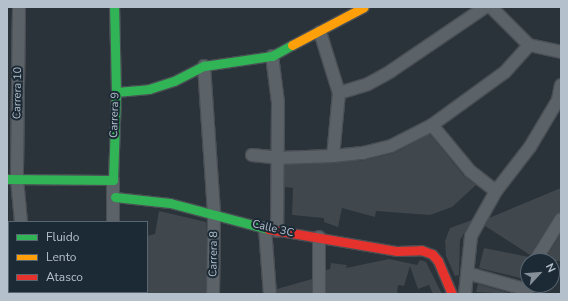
<!DOCTYPE html>
<style>
body{margin:0}
#map{position:relative;width:568px;height:301px;overflow:hidden;background:#2a333a;font-family:"Nunito Sans",sans-serif}
div>[style]{position:absolute}
.building>*{inset:0;background:#40474d}
.roads{filter:drop-shadow(1px 0 #494f54) drop-shadow(-1px 0 #494f54) drop-shadow(0 1px #494f54) drop-shadow(0 -1px #494f54)}
.street>*{height:12px;margin:-6px;padding:0 6px;transform-origin:6px;border-radius:6px;background:#5b6268}
.fast>*{height:9px;margin:-4.5px;padding:0 4.5px;transform-origin:4.5px;border-radius:4.5px;background:#30b455}
.slow>*{height:9px;margin:-4.5px;padding:0 4.5px;transform-origin:4.5px;border-radius:4.5px;background:#ff9f0a}
.jam>*{height:9px;margin:-4.5px;padding:0 4.5px;transform-origin:4.5px;border-radius:4.5px;background:#e5322d}
span{translate:-50% -50%;white-space:nowrap;text-align:center;line-height:1.15;-webkit-text-stroke:4px #1c2a36;paint-order:stroke}
.street-label{font-size:11px;color:#b4c0cb}
.frame{position:absolute;inset:0;border:8px solid #b4c0cb;pointer-events:none}
.legend{position:absolute;left:8px;top:221px;width:140px;height:72px;box-sizing:border-box;background:#1c2a36;border:1px solid #596672;margin:0;padding:5px 7px;list-style:none;font-size:12px;color:#b4c0cb}
.legend li{display:flex;align-items:center;gap:8px;height:20px}
.legend b{width:20px;border:1px solid #596672}
.north{position:absolute;left:520px;top:253px;width:40px;height:40px;box-sizing:border-box;background:#1c2a36;border:1px solid #596672;border-radius:50%;rotate:64deg;font-size:11px;font-weight:700;line-height:16px;text-align:center;color:#b4c0cb}
.north::after{content:'';display:block;margin:auto;width:14px;height:18px;background:#848f98;clip-path:polygon(50% 0,100% 100%,50% 72%,0 100%)}
</style>
<div id="map">
<div class="building">
<div style="clip-path:polygon(430px 134px,464px 176px,476px 185px,452px 207px,430px 215px,376px 211px,375px 217px,342px 208px,338px 227px,324px 222px,324px 218px,292px 215px,293px 188px,285px 187px,285px 165px,365px 160px,394px 153px)"></div>
<div style="clip-path:polygon(561px 188px,561px 212px,555px 215px,530px 255px,485px 226px,489px 218px)"></div>
<div style="clip-path:polygon(159px 211px,206px 222px,206px 294px,147px 294px,147px 236px,155px 234px)"></div>
<div style="clip-path:polygon(472px 220px,460px 240px,459px 275px,455px 276px,446px 256px,445px 241px,450px 228px)"></div>
<div style="clip-path:polygon(561px 233px,561px 261px,544px 261px)"></div>
<div style="clip-path:polygon(484px 248px,529px 257px,524px 279px,479px 268px)"></div>
<div style="clip-path:polygon(389px 259px,417px 265px,420px 260px,426px 262px,442px 294px,433px 294px,429px 285px,418px 289px,410px 266px,404px 286px,398px 285px,397px 294px,326px 294px,326px 270px,330px 269px,331px 263px,347px 265px,346px 268px)"></div>
<div style="clip-path:polygon(312px 279px,312px 294px,277px 294px,277px 289px)"></div>
<div style="clip-path:polygon(478px 284px,513px 294px,476px 292px)"></div>
</div>
<div class="roads">
<div class="street">
<div style="left:19px;top:7px;width:172px;rotate:90.7deg"></div>
<div style="left:17px;top:179px;width:43px;rotate:84.7deg"></div>
<div style="left:491px;top:7px;width:54px;rotate:45deg"></div>
<div style="left:529px;top:45px;width:33px;rotate:12deg"></div>
<div style="left:320px;top:32px;width:64px;rotate:72.7deg"></div>
<div style="left:339px;top:93px;width:63px;rotate:95.4deg"></div>
<div style="left:272px;top:56px;width:46px;rotate:82.6deg"></div>
<div style="left:278px;top:102px;width:129px;rotate:90.4deg"></div>
<div style="left:204px;top:66px;width:148px;rotate:86.1deg"></div>
<div style="left:214px;top:214px;width:80px;rotate:90.7deg"></div>
<div style="left:339px;top:93px;width:30px;rotate:-17deg"></div>
<div style="left:368px;top:84px;width:26px;rotate:-29deg"></div>
<div style="left:391px;top:71px;width:114px;rotate:-34.2deg"></div>
<div style="left:432px;top:125px;width:60px;rotate:50.4deg"></div>
<div style="left:470px;top:171px;width:33px;rotate:38deg"></div>
<div style="left:252px;top:155px;width:27px;rotate:6deg"></div>
<div style="left:279px;top:158px;width:54px;rotate:-2.1deg"></div>
<div style="left:333px;top:156px;width:30px;rotate:-6deg"></div>
<div style="left:363px;top:153px;width:29px;rotate:-14deg"></div>
<div style="left:391px;top:146px;width:46px;rotate:-27.1deg"></div>
<div style="left:432px;top:125px;width:90px;rotate:-36deg"></div>
<div style="left:505px;top:72px;width:36px;rotate:-48deg"></div>
<div style="left:113px;top:180px;width:42px;rotate:90deg"></div>
<div style="left:265px;top:228px;width:66px;rotate:85.7deg"></div>
<div style="left:535px;top:261px;width:49px;rotate:-58.2deg"></div>
<div style="left:467px;top:273px;width:63px;rotate:15.6deg"></div>
<div style="left:528px;top:290px;width:5px;rotate:-79deg"></div>
<div style="left:28px;top:292px;width:2px;rotate:90deg"></div>
<div style="left:52px;top:294px;width:3px;rotate:-45deg"></div>
<div style="left:319px;top:294px;width:57px;rotate:-90deg"></div>
<div style="left:465px;top:294px;width:58px;rotate:-84.1deg"></div>
<div style="left:471px;top:236px;width:51px;rotate:-60.9deg"></div>
<div style="left:496px;top:191px;width:56px;rotate:-52.3deg"></div>
<div style="left:530px;top:147px;width:55px;rotate:-59.2deg"></div>
<div style="left:558px;top:100px;width:15px;rotate:-79deg"></div>
</div>
<div class="fast">
<div style="left:116px;top:92px;width:33px;rotate:-5deg"></div>
<div style="left:149px;top:89px;width:26px;rotate:-18deg"></div>
<div style="left:174px;top:81px;width:34px;rotate:-27deg"></div>
<div style="left:204px;top:66px;width:69px;rotate:-8.4deg"></div>
<div style="left:272px;top:56px;width:23px;rotate:-29deg"></div>
<div style="left:7px;top:179px;width:106px;rotate:0.5deg"></div>
<div style="left:113px;top:180px;width:88px;rotate:-88deg"></div>
<div style="left:116px;top:92px;width:85px;rotate:-91.3deg"></div>
<div style="left:115px;top:197px;width:55px;rotate:6.2deg"></div>
<div style="left:170px;top:203px;width:101px;rotate:14.9deg"></div>
</div>
<div class="slow">
<div style="left:292px;top:45px;width:81px;rotate:-27.8deg"></div>
</div>
<div class="jam">
<div style="left:268px;top:229px;width:131px;rotate:9.7deg"></div>
<div style="left:397px;top:251px;width:24px;rotate:-2deg"></div>
<div style="left:421px;top:250px;width:12px;rotate:20deg"></div>
<div style="left:432px;top:254px;width:9px;rotate:49deg"></div>
<div style="left:438px;top:261px;width:36px;rotate:67deg"></div>
</div>
</div>
<div class="street-label">
<span style="left:18px;top:93px;rotate:-89deg">Carrera 10</span>
<span style="left:115px;top:115px;rotate:-88deg">Carrera 9</span>
<span style="left:273px;top:229px;rotate:13deg">Calle 3C</span>
<span style="left:214px;top:254px;rotate:-89deg">Carrera 8</span>
</div>
<div class="frame"></div>
<ul class="legend">
<li><b style="height:5px;background:#30b455"></b>Fluido</li>
<li><b style="height:5px;background:#ff9f0a"></b>Lento</li>
<li><b style="height:5px;background:#e5322d"></b>Atasco</li>
</ul>
<div class="north">N</div>
</div>
